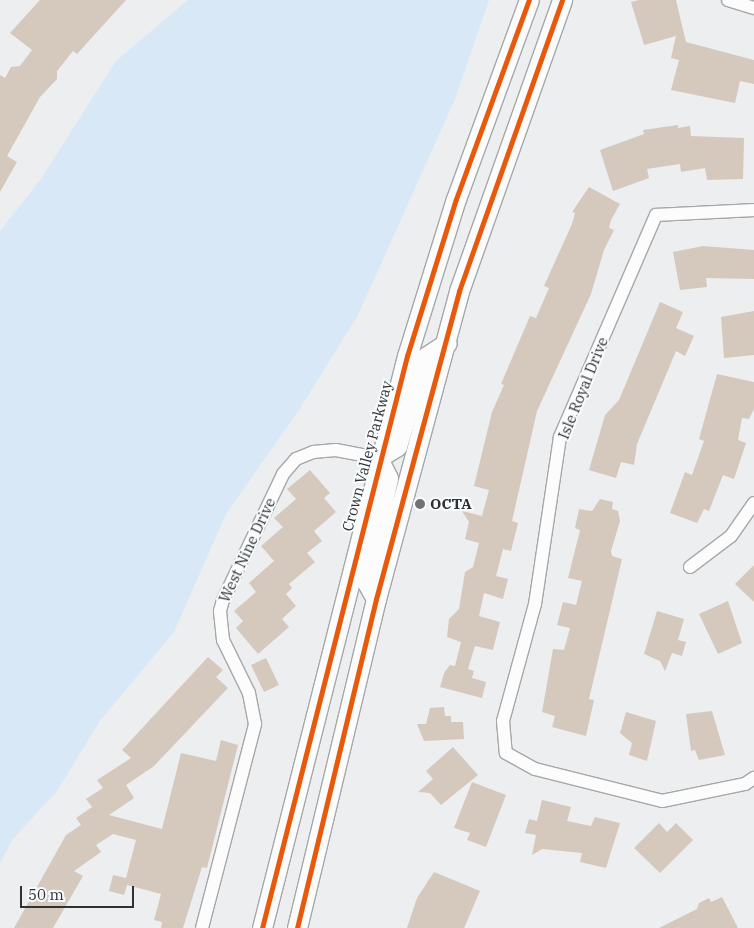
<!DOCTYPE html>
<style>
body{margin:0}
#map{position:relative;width:754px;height:928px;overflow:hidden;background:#eceeef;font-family:"IBM Plex Serif",serif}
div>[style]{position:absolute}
.green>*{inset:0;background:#d8e8f6}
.building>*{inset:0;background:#d5c9be}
.roads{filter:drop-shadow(1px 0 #a6a7a8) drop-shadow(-1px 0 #a6a7a8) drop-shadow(0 1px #a6a7a8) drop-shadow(0 -1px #a6a7a8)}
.street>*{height:12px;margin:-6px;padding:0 6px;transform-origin:6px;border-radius:6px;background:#fcfcfd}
.primary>*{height:19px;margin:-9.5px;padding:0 9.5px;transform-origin:9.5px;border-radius:9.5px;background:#fcfcfd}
.cycleway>*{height:5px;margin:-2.5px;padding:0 2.5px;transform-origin:2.5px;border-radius:2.5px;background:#e8590c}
.dots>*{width:14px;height:14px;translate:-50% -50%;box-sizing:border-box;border:2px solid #f9fcfe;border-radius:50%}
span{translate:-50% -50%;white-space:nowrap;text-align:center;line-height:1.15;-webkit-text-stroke:4px #f9fcfe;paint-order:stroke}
.street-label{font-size:15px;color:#303132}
.poi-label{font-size:15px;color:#303132;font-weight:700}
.left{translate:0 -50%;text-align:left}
.scale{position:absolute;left:20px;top:886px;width:114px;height:22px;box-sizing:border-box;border:2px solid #303132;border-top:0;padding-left:6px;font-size:15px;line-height:18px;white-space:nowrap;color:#303132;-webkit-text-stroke:4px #f9fcfe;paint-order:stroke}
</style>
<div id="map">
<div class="green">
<div style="clip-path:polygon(188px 0,489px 0,455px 99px,358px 315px,299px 410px,226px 514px,174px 632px,100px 721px,57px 791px,12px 840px,0 863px,0 231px,41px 179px,116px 61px)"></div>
</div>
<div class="building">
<div style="clip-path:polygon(40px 0,126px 0,77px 54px,73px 51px,57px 71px,57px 79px,40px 97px,7px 156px,17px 162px,0 192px,0 75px,5px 78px,11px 67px,20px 66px,32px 50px,10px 33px)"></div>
<div style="clip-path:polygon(639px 0,676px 0,686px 42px,754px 60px,754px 84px,740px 81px,735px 103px,671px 90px,679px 60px,671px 58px,676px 36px,644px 45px,631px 2px)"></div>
<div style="clip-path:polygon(678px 125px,678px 128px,690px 126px,691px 136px,744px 138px,743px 179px,707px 180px,705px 168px,681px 172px,680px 164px,647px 169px,649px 178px,613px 191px,600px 150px,644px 134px,643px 130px)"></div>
<div style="clip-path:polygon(589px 187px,620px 204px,611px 220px,609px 228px,614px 230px,604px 250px,591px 294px,537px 411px,512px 521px,518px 523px,511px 551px,503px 549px,496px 576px,508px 579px,503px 599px,484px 593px,479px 616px,500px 622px,493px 650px,475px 646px,468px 669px,474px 671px,472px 678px,486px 682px,482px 698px,440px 687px,444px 673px,450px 665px,455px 666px,461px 642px,447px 637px,449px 619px,459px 609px,465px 572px,473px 567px,479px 543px,465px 539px,469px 522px,462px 511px,482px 516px,489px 490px,474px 486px,492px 412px,504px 385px,501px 384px,530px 316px,536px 318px,549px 288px,544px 286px,572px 224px,575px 213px,572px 212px)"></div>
<div style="clip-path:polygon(703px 246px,754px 250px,754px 279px,706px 278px,707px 287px,680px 290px,673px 252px)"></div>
<div style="clip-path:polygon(660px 302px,683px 312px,676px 328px,694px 336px,685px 356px,676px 351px,637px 444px,634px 465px,621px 462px,616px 478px,589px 470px,605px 415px,619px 400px)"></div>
<div style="clip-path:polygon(754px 311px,754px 355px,724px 358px,721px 317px)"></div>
<div style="clip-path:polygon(717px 374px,754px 382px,754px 409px,749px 419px,742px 418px,738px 440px,746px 443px,734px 479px,723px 475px,709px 511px,704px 509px,697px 523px,670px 513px,685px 472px,692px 475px,704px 441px,699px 439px)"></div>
<div style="clip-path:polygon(310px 470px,330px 493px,324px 498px,336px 512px,314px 531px,322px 541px,307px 553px,315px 562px,289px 584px,292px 588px,286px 594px,296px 606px,282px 619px,289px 627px,258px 654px,236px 628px,243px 621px,234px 611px,256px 592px,249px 583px,274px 561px,261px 546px,283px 527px,274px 518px,296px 499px,287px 489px)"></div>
<div style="clip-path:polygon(600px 499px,613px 502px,612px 509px,618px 511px,620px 521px,611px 551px,612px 556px,622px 559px,589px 699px,594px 700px,586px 736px,552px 727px,555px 716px,542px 712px,553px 649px,564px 650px,570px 628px,557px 625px,563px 602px,576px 605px,582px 581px,568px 578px,580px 530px,575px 528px,579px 509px,592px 511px)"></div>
<div style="clip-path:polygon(754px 565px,754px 602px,735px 584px)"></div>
<div style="clip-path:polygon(728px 601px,742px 643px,718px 654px,699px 614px)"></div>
<div style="clip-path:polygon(657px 611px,684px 619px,678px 640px,686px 642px,682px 656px,672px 653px,665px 671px,660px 661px,644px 654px)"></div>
<div style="clip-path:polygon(208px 657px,223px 670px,216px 677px,228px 688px,154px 766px,126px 785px,134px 798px,109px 815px,162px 829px,181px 753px,216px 761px,221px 740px,238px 745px,207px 868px,202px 867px,183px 928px,161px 928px,162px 922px,154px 920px,161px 894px,127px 885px,124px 895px,109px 891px,113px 875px,126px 878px,136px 840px,113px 834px,96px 845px,101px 852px,74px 871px,83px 876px,53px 928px,14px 928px,66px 835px,81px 825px,76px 818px,92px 807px,86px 799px,103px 788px,97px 780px,131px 758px,122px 750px)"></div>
<div style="clip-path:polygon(266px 658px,279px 685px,264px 692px,251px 665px)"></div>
<div style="clip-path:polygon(444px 707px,445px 716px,451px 716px,451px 722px,463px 722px,464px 739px,424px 741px,417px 724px,426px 724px,430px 708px)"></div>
<div style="clip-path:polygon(712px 711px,725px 755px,699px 760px,695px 750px,691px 751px,686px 714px)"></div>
<div style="clip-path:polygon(626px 712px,656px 721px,647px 761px,629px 755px,632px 743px,620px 733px)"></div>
<div style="clip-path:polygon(453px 747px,478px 775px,441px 805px,430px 793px,418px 792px,433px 779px,426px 771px)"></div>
<div style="clip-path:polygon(472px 782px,506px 795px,486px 847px,467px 840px,470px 833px,454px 828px)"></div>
<div style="clip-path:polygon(542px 800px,571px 807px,567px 821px,591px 826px,595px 817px,620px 823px,606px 868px,580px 862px,582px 853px,542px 849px,532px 855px,536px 835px,525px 833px,529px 819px,537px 821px)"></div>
<div style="clip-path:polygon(659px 823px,667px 832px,676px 823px,693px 840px,660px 873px,634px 848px)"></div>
<div style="clip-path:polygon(434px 872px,480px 891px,464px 928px,407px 928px,417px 898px)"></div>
<div style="clip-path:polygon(722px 897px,738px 928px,659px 928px,697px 909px,699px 903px,709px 898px,711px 902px)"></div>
</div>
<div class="roads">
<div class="street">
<div style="left:728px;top:0;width:27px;rotate:17deg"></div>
<div style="left:754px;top:210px;width:98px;rotate:177.1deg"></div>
<div style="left:656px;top:215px;width:242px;rotate:113.4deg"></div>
<div style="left:560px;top:437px;width:169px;rotate:98.5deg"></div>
<div style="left:535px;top:604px;width:121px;rotate:105.3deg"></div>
<div style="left:503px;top:721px;width:32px;rotate:85deg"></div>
<div style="left:506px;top:753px;width:33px;rotate:29deg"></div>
<div style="left:535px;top:769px;width:131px;rotate:14.1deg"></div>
<div style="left:662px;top:801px;width:85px;rotate:-11.6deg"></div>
<div style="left:745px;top:784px;width:11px;rotate:-34deg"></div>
<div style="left:690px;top:567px;width:51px;rotate:-37.1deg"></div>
<div style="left:731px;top:536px;width:40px;rotate:-55.1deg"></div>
<div style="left:202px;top:928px;width:211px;rotate:-75.4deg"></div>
<div style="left:255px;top:724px;width:32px;rotate:-101deg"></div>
<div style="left:249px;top:693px;width:59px;rotate:-116.1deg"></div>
<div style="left:223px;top:640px;width:29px;rotate:-96deg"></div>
<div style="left:220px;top:611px;width:11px;rotate:-75deg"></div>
<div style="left:223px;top:600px;width:140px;rotate:-64.5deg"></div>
<div style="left:283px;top:474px;width:20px;rotate:-49deg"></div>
<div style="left:296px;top:459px;width:18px;rotate:-22deg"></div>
<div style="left:313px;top:452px;width:23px;rotate:-5deg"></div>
<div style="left:336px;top:450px;width:43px;rotate:10.8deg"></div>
</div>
<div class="primary">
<div style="left:378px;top:458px;width:22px;rotate:-32deg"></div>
<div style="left:397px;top:446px;width:92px;rotate:-72.9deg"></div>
<div style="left:424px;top:358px;width:27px;rotate:-33deg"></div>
<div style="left:376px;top:599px;width:21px;rotate:-119deg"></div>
<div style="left:366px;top:581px;width:105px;rotate:-77.9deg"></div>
<div style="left:388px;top:478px;width:22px;rotate:-117deg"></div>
<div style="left:262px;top:928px;width:590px;rotate:-75.78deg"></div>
<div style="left:407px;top:356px;width:164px;rotate:-72.7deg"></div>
<div style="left:456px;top:199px;width:212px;rotate:-69.9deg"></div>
<div style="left:297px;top:928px;width:338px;rotate:-76.5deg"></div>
<div style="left:376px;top:599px;width:319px;rotate:-74.9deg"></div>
<div style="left:459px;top:291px;width:309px;rotate:-70.5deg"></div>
</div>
</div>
<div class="cycleway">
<div style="left:262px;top:928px;width:590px;rotate:-75.78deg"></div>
<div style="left:407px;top:356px;width:164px;rotate:-72.7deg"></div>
<div style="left:456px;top:199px;width:212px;rotate:-69.9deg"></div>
<div style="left:297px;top:928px;width:338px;rotate:-76.5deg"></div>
<div style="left:376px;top:599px;width:319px;rotate:-74.9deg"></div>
<div style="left:459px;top:291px;width:309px;rotate:-70.5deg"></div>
</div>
<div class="dots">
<div style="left:420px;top:504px;background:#727374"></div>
</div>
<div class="street-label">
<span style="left:583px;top:388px;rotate:-68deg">Isle Royal Drive</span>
<span style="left:367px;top:456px;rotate:-75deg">Crown Valley Parkway</span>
<span style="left:247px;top:550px;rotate:-65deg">West Nine Drive</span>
</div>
<div class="poi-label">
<span class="left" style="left:430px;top:504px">OCTA</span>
</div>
<div class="scale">50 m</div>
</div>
